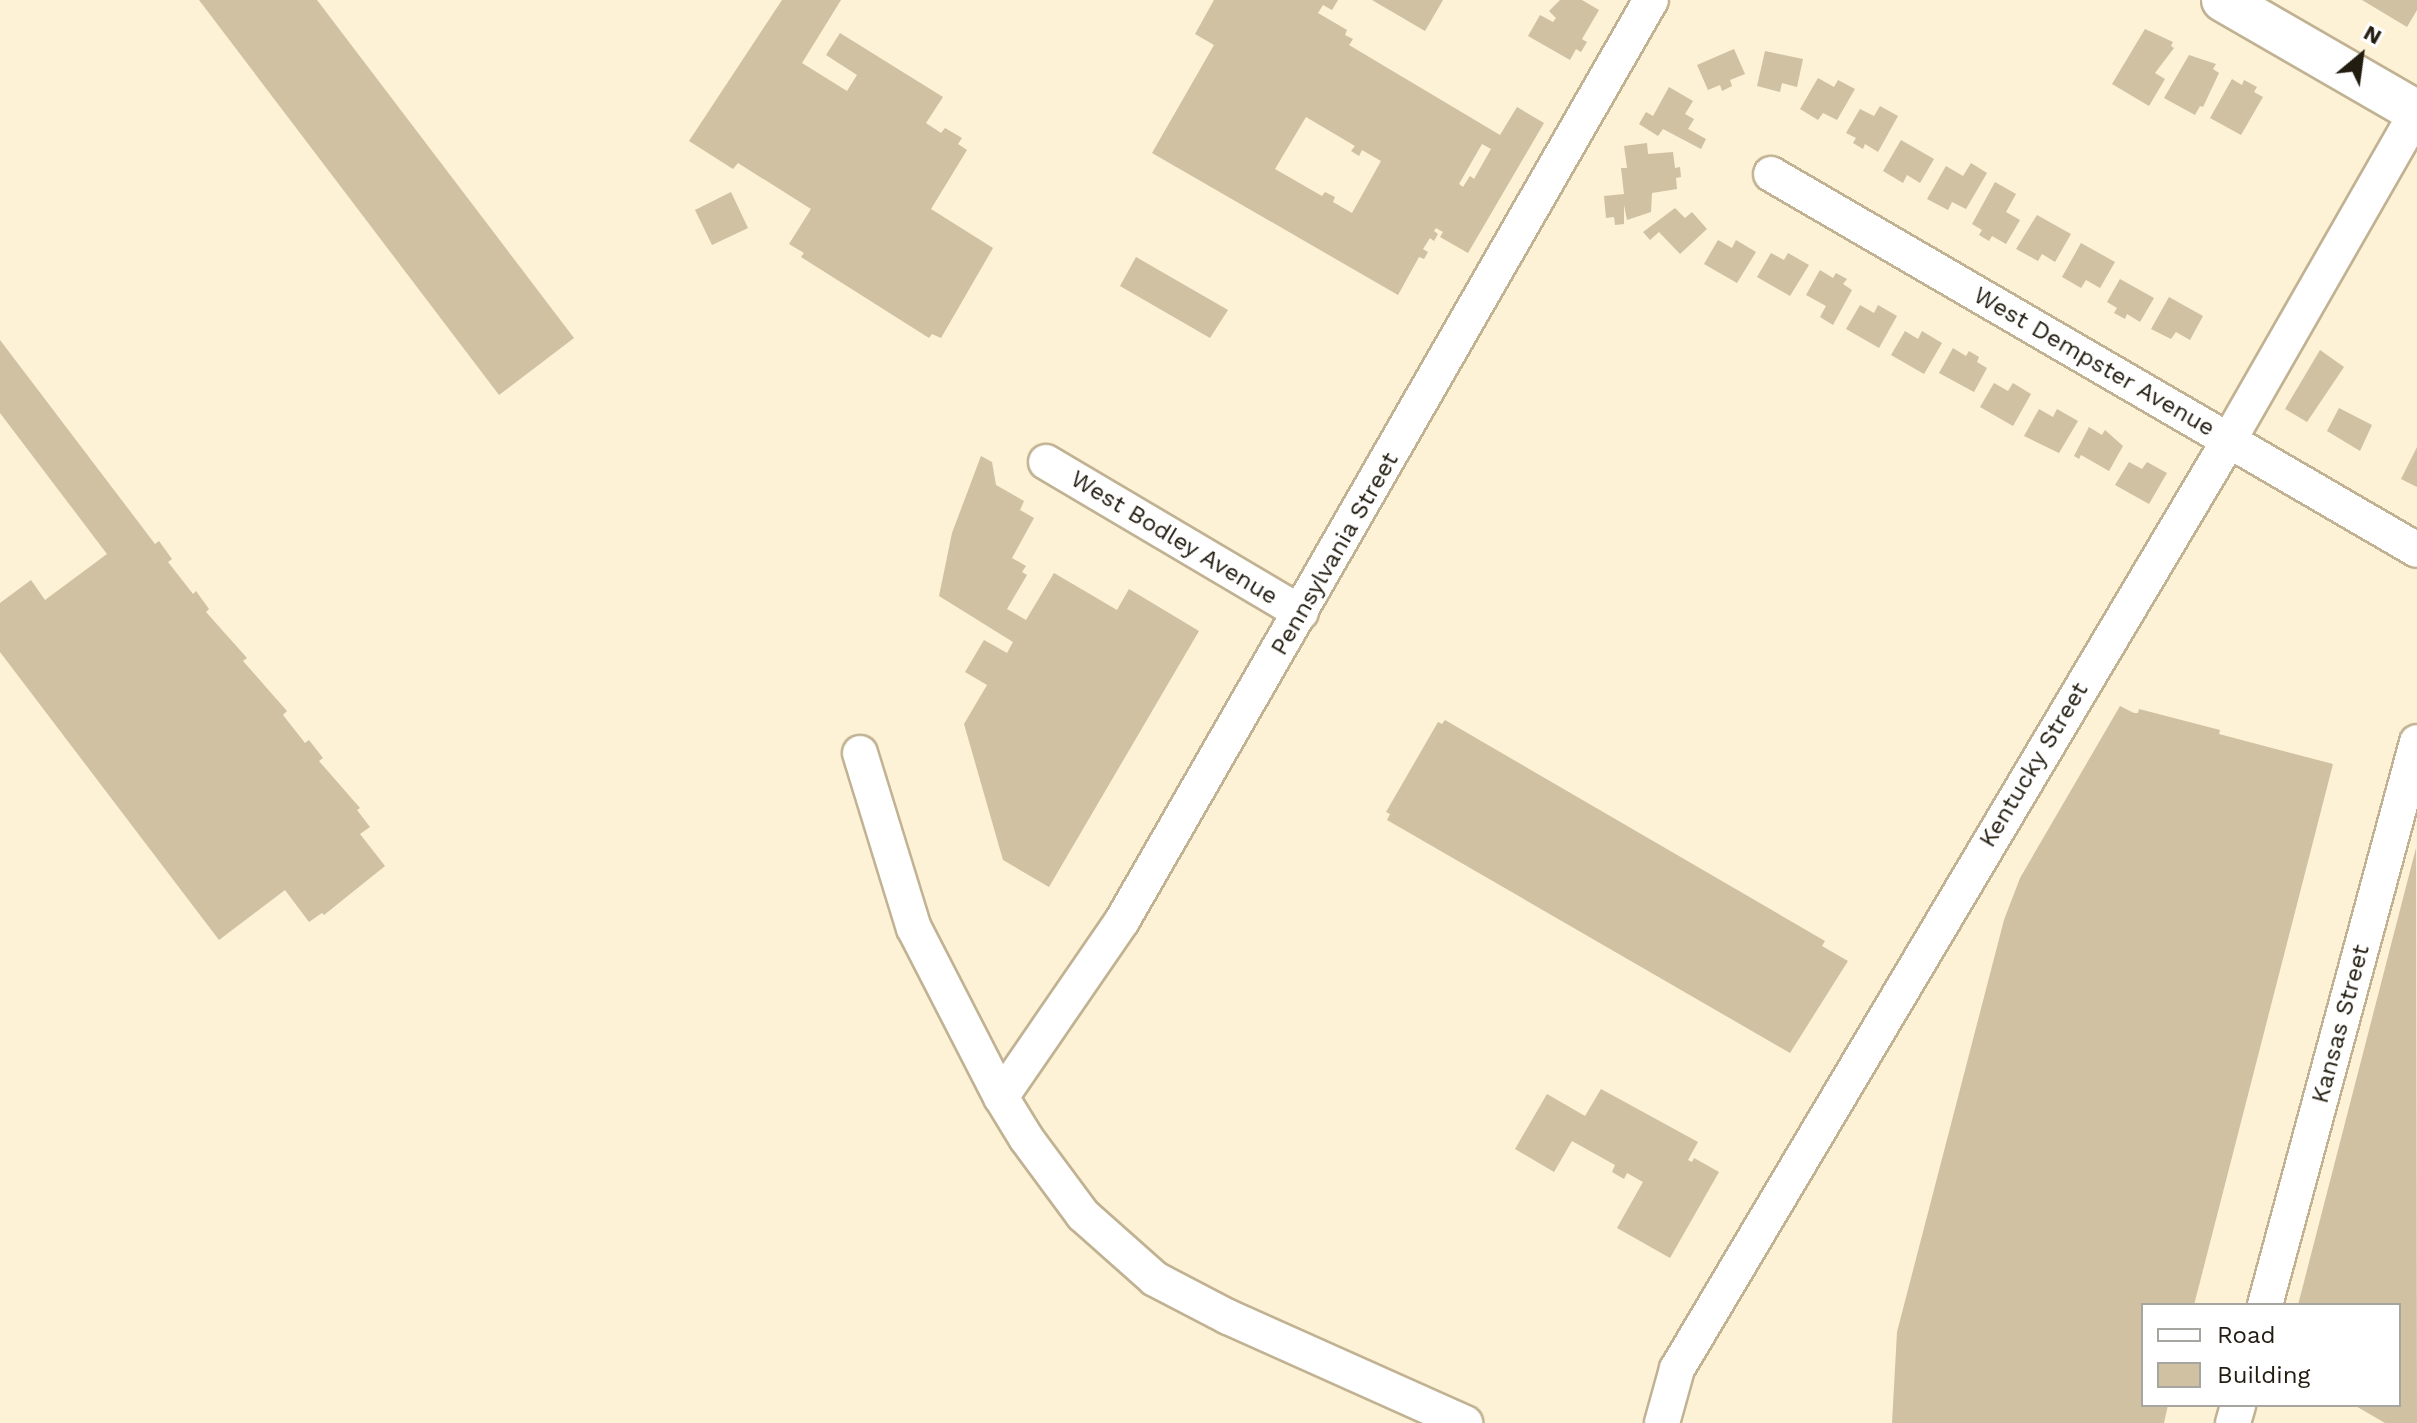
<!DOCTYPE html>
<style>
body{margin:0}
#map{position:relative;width:2417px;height:1423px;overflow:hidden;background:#fdf1d6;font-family:"Work Sans",sans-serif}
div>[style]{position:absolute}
.building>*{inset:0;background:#cfc1a1}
.roads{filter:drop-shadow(2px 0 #c0b292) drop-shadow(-2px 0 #c0b292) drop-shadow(0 2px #c0b292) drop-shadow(0 -2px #c0b292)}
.minor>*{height:34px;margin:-17px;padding:0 17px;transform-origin:17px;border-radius:17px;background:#fff}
.major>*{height:42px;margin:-21px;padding:0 21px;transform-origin:21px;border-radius:21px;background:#fff}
span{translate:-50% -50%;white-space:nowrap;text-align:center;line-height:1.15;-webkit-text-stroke:6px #fff;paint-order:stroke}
.street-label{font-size:24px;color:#231d11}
.legend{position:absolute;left:2141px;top:1303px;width:260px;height:104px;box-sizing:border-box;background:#fff;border:2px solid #a7a5a0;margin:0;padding:10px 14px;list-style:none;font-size:24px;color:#231d11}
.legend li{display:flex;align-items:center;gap:16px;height:40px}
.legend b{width:40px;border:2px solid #a7a5a0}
.north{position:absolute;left:2321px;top:16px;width:80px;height:80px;-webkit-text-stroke:6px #fff;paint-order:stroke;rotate:29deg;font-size:22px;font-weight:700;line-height:32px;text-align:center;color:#231d11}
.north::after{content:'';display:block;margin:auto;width:28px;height:36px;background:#231d11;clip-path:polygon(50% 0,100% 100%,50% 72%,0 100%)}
</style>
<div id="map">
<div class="building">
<div style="clip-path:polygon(199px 0,317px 0,574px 338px,499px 395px)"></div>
<div style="clip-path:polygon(782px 0,841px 0,802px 63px,847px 91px,857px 75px,826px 55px,840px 33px,943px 97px,926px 123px,941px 133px,945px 128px,962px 138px,958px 144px,967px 150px,931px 209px,993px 248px,941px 338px,932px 334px,929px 338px,801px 257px,804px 253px,789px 244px,811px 209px,738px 163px,733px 169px,689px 141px)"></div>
<div style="clip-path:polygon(evenodd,1214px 0,1338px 0,1332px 10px,1323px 5px,1318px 13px,1347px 30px,1345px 35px,1353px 39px,1349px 45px,1500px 135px,1517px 107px,1544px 123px,1468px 253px,1440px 237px,1443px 232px,1436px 228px,1434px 231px,1438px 234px,1434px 241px,1430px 238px,1423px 249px,1428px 252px,1424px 259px,1419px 257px,1398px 295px,1152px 153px,1214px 45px,1195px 34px,1214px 0,1306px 117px,1355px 146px,1351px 151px,1359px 156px,1362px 150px,1381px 161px,1352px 213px,1333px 202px,1335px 197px,1325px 192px,1322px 196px,1275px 169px,1306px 117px,1214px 0,1482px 144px,1491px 149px,1474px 179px,1470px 176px,1463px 187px,1459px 184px,1482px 144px)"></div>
<div style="clip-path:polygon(1372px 0,1443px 0,1425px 31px)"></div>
<div style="clip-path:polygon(1560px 0,1582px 0,1599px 10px,1582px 39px,1587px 42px,1581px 52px,1576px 49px,1570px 60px,1528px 36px,1540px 15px,1553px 22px,1556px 18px,1549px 11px)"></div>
<div style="clip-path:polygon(2362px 0,2417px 0,2417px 10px,2407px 27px)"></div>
<div style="clip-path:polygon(2145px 29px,2173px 42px,2171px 46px,2174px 48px,2155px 73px,2165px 79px,2149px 106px,2112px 84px)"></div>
<div style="clip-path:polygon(1734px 49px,1745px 74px,1730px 80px,1732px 86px,1722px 91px,1720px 85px,1708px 90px,1697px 65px)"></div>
<div style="clip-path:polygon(1765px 51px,1803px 59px,1797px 87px,1782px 83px,1780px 92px,1757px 86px)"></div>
<div style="clip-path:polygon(2189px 55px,2216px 64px,2213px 69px,2219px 73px,2203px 107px,2200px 106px,2195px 115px,2164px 98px)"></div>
<div style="clip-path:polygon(1818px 78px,1834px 87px,1838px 80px,1855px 89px,1837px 120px,1823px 113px,1818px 120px,1800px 109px)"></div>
<div style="clip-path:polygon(2232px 79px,2242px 85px,2244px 80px,2257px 87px,2254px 92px,2263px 97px,2241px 135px,2210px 118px)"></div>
<div style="clip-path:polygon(1669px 87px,1693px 101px,1685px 114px,1694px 119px,1688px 129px,1706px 139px,1701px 149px,1663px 129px,1658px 136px,1639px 124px,1646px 112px,1653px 116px)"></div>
<div style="clip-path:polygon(1880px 106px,1898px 116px,1878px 152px,1865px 144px,1863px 149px,1853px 143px,1856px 138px,1846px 133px,1860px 109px,1874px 116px)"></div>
<div style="clip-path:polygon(1901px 140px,1934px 159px,1920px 183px,1907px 175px,1903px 183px,1883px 171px)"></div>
<div style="clip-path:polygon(1647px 143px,1648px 154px,1673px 152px,1675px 168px,1680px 167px,1681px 177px,1676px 178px,1677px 189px,1652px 193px,1651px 212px,1627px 220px,1624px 205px,1624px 224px,1615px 225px,1614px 217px,1606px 218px,1604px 196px,1624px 194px,1621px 168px,1627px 168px,1624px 146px)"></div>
<div style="clip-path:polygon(1971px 163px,1987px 173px,1966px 209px,1952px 202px,1948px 210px,1927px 199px,1946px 166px,1963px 176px)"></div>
<div style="clip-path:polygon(1995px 182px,2016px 194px,2006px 212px,2020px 220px,2006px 244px,1992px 236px,1989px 241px,1979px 235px,1982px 230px,1972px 224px)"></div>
<div style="clip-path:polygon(731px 192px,748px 228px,712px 245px,695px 210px)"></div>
<div style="clip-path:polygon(1675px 208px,1685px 218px,1692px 212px,1707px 229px,1680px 254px,1659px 232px,1650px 240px,1643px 232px)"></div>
<div style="clip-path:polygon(2037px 215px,2071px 234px,2055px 262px,2042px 254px,2038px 261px,2016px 249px)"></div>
<div style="clip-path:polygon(1718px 240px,1732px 248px,1736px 240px,1756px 252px,1737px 283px,1704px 264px)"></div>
<div style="clip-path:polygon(2081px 243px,2115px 262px,2100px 288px,2086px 280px,2081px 288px,2062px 277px)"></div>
<div style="clip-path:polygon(1771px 253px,1784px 260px,1788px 253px,1809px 265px,1790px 296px,1757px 277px)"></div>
<div style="clip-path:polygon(1136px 257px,1228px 310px,1210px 338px,1120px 286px)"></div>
<div style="clip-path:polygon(1820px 270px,1833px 278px,1836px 273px,1847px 279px,1843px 284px,1852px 290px,1833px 325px,1820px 317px,1826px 306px,1806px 295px)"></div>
<div style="clip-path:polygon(2120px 279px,2154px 298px,2140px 322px,2127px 314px,2125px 319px,2114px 313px,2117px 308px,2107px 302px)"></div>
<div style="clip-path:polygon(2169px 297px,2203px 316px,2190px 340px,2176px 332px,2171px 339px,2151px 329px)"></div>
<div style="clip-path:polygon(1860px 305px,1874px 313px,1878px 305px,1897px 316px,1879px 348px,1846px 329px)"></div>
<div style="clip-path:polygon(1905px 331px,1918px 339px,1922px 331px,1942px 343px,1924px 374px,1891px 355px)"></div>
<div style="clip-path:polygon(0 340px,155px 544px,159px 541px,172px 559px,168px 562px,193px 594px,196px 591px,209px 609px,206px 612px,247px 658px,243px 661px,287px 711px,283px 715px,305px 743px,309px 740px,323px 758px,319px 761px,360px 808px,357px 810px,370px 827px,360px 834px,385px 866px,324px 915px,322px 913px,309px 922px,285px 890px,219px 940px,0 652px,0 603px,31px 580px,45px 600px,107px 554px,0 413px)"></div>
<div style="clip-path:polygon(1953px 348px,1966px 356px,1969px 351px,1979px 357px,1977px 362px,1987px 368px,1974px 392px,1939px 373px)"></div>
<div style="clip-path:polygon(2320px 350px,2344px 367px,2307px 422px,2285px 409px)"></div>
<div style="clip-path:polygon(1994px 383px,2008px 391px,2013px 383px,2031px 394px,2013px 426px,1980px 407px)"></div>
<div style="clip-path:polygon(2339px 408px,2372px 425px,2360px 451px,2327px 431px)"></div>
<div style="clip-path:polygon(2039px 409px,2053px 417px,2057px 409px,2078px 421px,2059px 453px,2024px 436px)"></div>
<div style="clip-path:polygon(2089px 427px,2102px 435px,2105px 430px,2123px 446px,2109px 471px,2081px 455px,2079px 459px,2074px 456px)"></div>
<div style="clip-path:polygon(2417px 447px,2417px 487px,2401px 479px)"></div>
<div style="clip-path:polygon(981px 456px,992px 462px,996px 485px,1024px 501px,1020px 510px,1034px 518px,1012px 558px,1026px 566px,1022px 572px,1027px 575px,1007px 609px,1026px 620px,1054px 573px,1117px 610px,1129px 589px,1199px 631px,1049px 887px,1003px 860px,964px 724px,987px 685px,965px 672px,984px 640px,1007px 653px,1013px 642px,939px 596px,952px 533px)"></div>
<div style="clip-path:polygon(2129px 462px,2142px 469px,2147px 462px,2167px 473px,2149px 504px,2115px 485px)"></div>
<div style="clip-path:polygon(2120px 706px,2134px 713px,2138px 713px,2139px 709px,2220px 730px,2219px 734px,2333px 764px,2194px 1305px,2143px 1305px,2143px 1405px,2168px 1405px,2164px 1423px,1892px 1423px,1897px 1332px,2004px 920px,2020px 878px)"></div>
<div style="clip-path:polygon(1445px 720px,1825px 941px,1822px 946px,1848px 961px,1790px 1053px,1387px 820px,1390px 814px,1386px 812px,1438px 722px,1442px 724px)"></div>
<div style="clip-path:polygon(2416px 848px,2417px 1423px,2385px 1423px,2354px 1405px,2399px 1405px,2399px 1305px,2298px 1305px)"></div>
<div style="clip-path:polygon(1601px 1089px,1698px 1142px,1688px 1160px,1692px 1162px,1694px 1158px,1719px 1172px,1670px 1258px,1617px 1228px,1643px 1182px,1627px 1173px,1624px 1179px,1612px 1172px,1615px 1165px,1572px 1141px,1554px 1172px,1515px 1149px,1547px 1094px,1585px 1116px)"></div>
</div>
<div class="roads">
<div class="minor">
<div style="left:1771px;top:174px;width:747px;rotate:30.2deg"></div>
<div style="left:1046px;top:462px;width:296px;rotate:30.6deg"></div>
<div style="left:860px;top:753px;width:183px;rotate:72.9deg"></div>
<div style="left:914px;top:928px;width:190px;rotate:62.8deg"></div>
<div style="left:1001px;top:1097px;width:48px;rotate:58.6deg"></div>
<div style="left:1026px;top:1138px;width:96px;rotate:53.5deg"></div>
<div style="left:1083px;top:1215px;width:96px;rotate:41.6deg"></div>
<div style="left:1155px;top:1279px;width:82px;rotate:27.5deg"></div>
<div style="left:1228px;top:1317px;width:260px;rotate:24.1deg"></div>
<div style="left:1001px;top:1097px;width:214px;rotate:-55.5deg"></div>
<div style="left:1122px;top:921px;width:1062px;rotate:-60.13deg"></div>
<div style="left:2265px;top:1305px;width:583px;rotate:-74.89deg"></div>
<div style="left:1662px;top:1423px;width:56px;rotate:-74.5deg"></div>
<div style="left:1677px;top:1369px;width:1081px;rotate:-59.28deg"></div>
<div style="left:2229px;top:440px;width:378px;rotate:-60.2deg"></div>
<div style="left:2233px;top:1423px;width:19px;rotate:-74deg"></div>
</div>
<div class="major">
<div style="left:2223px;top:0;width:224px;rotate:30deg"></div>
</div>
</div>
<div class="street-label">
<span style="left:2094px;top:362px;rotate:30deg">West Dempster Avenue</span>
<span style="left:1174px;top:538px;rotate:31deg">West Bodley Avenue</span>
<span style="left:1335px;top:554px;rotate:-60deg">Pennsylvania Street</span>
<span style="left:2034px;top:765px;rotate:-59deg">Kentucky Street</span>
<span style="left:2341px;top:1024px;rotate:-75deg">Kansas Street</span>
</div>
<ul class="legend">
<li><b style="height:10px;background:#fff"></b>Road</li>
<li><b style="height:22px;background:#cfc1a1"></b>Building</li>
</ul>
<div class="north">N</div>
</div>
